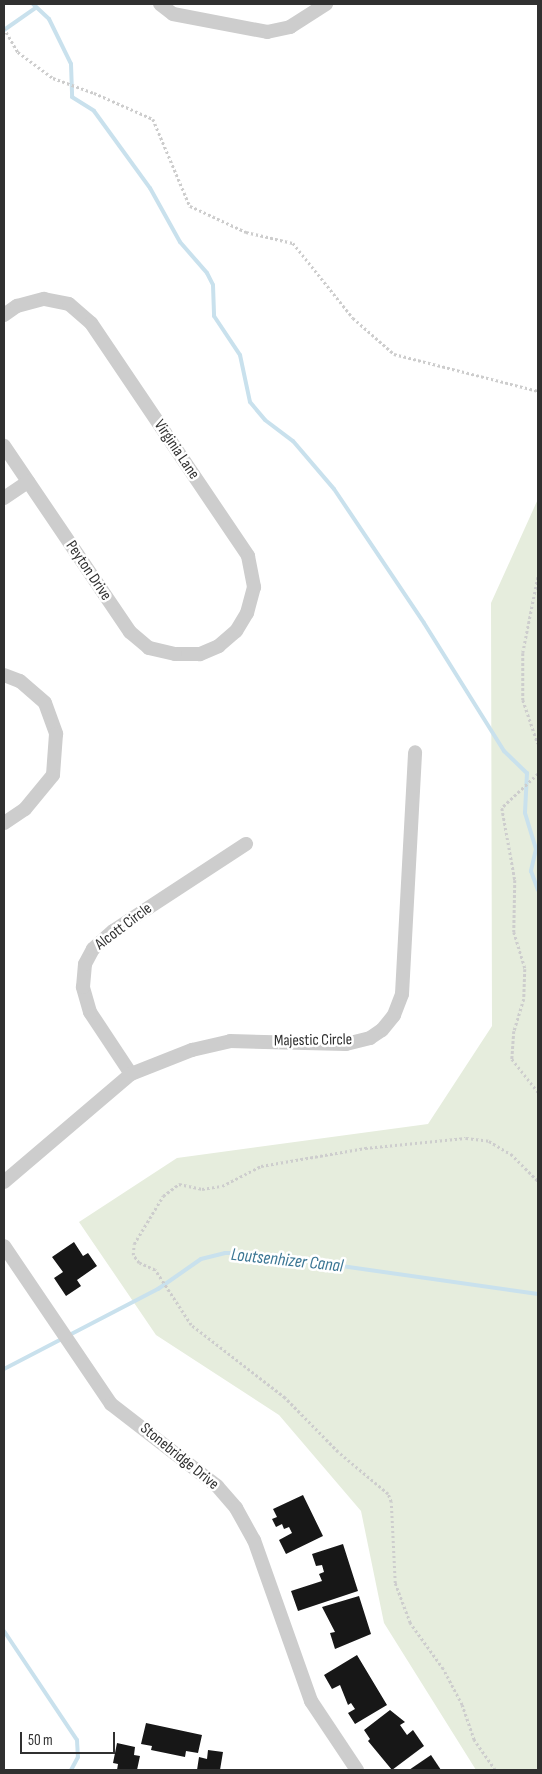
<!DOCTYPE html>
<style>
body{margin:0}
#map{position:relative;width:542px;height:1774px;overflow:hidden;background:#fff;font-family:"Sofia Sans Condensed",sans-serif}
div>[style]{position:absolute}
.green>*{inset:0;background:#e6eddd}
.stream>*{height:4px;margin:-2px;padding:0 2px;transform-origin:2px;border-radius:2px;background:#c9e1ed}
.building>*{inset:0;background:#171717}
.path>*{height:2.5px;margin-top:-1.25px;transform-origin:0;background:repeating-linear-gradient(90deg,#cdcdcd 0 2.5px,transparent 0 5px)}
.minor>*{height:14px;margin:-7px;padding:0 7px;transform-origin:7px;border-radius:7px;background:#cdcdcd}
span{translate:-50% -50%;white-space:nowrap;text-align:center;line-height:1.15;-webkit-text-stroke:5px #fff;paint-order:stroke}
.street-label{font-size:16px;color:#303030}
.water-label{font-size:18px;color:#3b7694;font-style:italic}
.frame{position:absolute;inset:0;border:5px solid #303030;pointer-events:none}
.scale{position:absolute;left:20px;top:1732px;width:95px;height:22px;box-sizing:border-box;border:2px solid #303030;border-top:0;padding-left:6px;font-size:15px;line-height:18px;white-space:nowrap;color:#303030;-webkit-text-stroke:4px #fff;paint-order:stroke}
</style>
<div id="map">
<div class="green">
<div style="clip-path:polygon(538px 499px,538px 1770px,476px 1770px,384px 1623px,361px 1511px,279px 1415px,156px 1335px,79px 1222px,177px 1158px,428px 1124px,492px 1026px,491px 603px)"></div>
</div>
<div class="stream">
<div style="left:33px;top:4px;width:22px;rotate:43deg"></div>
<div style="left:49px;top:19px;width:50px;rotate:63.9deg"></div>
<div style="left:71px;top:64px;width:33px;rotate:88deg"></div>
<div style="left:72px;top:97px;width:26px;rotate:32deg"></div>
<div style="left:94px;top:111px;width:95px;rotate:54deg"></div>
<div style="left:150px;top:188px;width:62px;rotate:60.9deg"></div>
<div style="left:180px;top:242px;width:41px;rotate:48.9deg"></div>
<div style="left:207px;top:273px;width:13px;rotate:63deg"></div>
<div style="left:213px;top:285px;width:31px;rotate:88deg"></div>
<div style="left:214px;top:316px;width:47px;rotate:56.3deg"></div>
<div style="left:240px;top:355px;width:48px;rotate:78deg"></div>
<div style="left:250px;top:402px;width:23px;rotate:50deg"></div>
<div style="left:265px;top:420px;width:35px;rotate:37deg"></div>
<div style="left:293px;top:441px;width:63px;rotate:49.5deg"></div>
<div style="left:334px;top:489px;width:161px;rotate:56.1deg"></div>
<div style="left:424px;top:623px;width:151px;rotate:58deg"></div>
<div style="left:504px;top:751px;width:32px;rotate:44deg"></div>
<div style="left:527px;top:773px;width:40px;rotate:92.9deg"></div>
<div style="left:525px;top:813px;width:38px;rotate:73deg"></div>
<div style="left:536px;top:849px;width:23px;rotate:103deg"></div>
<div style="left:531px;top:871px;width:20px;rotate:70deg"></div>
<div style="left:4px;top:30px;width:39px;rotate:-35deg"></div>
<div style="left:4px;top:1369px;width:174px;rotate:-27.5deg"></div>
<div style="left:158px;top:1289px;width:52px;rotate:-34.9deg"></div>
<div style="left:201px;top:1259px;width:25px;rotate:-14deg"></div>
<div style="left:225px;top:1253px;width:25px"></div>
<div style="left:250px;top:1253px;width:291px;rotate:8.1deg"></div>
<div style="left:4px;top:1631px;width:131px;rotate:56.2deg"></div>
<div style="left:77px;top:1740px;width:17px;rotate:87deg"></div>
<div style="left:78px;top:1757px;width:15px;rotate:118deg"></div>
</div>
<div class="building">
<div style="clip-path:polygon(74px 1242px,83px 1256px,88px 1253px,97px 1266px,77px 1280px,81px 1286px,66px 1296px,54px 1278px,63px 1272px,52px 1257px)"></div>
<div style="clip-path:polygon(303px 1495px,323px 1536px,286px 1554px,279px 1540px,292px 1533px,289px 1527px,284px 1529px,282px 1524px,276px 1527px,272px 1519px,277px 1517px,273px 1509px)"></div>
<div style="clip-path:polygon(343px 1544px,358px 1591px,298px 1611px,291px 1591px,322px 1581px,319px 1574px,324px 1572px,322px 1565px,316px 1566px,312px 1554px)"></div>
<div style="clip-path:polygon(359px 1596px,371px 1634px,335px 1649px,330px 1633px,335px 1632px,322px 1607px)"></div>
<div style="clip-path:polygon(357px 1655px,387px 1705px,355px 1724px,348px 1713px,355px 1709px,351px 1703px,348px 1705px,340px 1685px,332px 1689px,324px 1675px)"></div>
<div style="clip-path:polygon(390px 1710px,405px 1722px,400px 1725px,407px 1735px,413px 1730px,424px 1746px,392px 1770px,368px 1741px,370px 1739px,364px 1730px)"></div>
<div style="clip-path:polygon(146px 1723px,202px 1735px,198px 1753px,186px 1751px,185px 1757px,151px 1750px,152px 1746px,141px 1744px)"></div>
<div style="clip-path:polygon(117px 1743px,135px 1747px,134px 1755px,140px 1756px,137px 1770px,117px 1770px,118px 1764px,113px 1763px)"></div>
<div style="clip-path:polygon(208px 1750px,223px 1752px,220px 1770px,197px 1770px,199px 1757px,207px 1759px)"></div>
<div style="clip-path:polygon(431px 1755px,441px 1770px,409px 1770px)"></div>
</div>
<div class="path">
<div style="left:4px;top:28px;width:28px;rotate:60deg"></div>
<div style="left:18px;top:52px;width:44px;rotate:36.6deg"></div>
<div style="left:53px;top:78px;width:44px;rotate:20.1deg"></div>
<div style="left:94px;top:93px;width:64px;rotate:23.8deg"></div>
<div style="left:153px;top:119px;width:95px;rotate:67deg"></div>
<div style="left:190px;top:206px;width:62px;rotate:24.9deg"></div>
<div style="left:246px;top:232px;width:48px;rotate:13.2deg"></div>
<div style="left:293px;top:243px;width:96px;rotate:51.3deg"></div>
<div style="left:353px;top:318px;width:55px;rotate:41.3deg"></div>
<div style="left:394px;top:354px;width:149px;rotate:14.4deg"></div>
<div style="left:538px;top:577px;width:77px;rotate:101.2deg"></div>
<div style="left:523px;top:653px;width:47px;rotate:90deg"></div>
<div style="left:523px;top:700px;width:46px;rotate:71.2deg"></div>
<div style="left:538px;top:774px;width:50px;rotate:136.6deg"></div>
<div style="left:502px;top:808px;width:73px;rotate:79.8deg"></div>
<div style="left:515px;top:880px;width:52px;rotate:91.1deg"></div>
<div style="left:514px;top:932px;width:39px;rotate:73deg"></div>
<div style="left:525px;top:969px;width:30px;rotate:92deg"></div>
<div style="left:524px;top:999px;width:34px;rotate:107deg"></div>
<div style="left:514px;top:1031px;width:28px;rotate:94deg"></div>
<div style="left:512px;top:1059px;width:42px;rotate:51.8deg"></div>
<div style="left:495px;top:1770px;width:37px;rotate:-125deg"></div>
<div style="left:474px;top:1740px;width:37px;rotate:-109deg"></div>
<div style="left:462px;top:1705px;width:41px;rotate:-117.8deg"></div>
<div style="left:443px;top:1669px;width:57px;rotate:-125.7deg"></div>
<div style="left:410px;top:1623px;width:43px;rotate:-110.6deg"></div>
<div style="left:395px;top:1583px;width:81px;rotate:-92.8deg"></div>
<div style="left:391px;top:1502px;width:9px;rotate:-111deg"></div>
<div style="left:388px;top:1494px;width:65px;rotate:-140deg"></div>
<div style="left:338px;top:1452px;width:76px;rotate:-134.5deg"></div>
<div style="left:285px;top:1398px;width:119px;rotate:-142.2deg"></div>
<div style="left:191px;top:1325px;width:66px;rotate:-123.2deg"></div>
<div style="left:155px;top:1270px;width:17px;rotate:-156deg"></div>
<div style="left:139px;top:1263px;width:10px;rotate:-127deg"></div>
<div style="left:133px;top:1255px;width:11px;rotate:-85deg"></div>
<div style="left:134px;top:1244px;width:56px;rotate:-58.9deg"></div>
<div style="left:163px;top:1196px;width:20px;rotate:-37deg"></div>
<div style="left:179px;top:1184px;width:24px;rotate:12deg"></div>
<div style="left:202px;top:1189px;width:20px;rotate:-9deg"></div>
<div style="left:222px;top:1186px;width:44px;rotate:-27.1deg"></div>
<div style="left:261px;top:1166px;width:106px;rotate:-9.8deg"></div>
<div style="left:365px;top:1148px;width:101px;rotate:-5.7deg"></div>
<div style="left:466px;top:1138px;width:23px;rotate:7deg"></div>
<div style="left:489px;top:1141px;width:26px;rotate:31deg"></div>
<div style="left:511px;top:1154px;width:38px;rotate:45deg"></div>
</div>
<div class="minor">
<div style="left:160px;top:4px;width:16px;rotate:38deg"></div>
<div style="left:173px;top:14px;width:96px;rotate:10.8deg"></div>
<div style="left:267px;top:32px;width:24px;rotate:-12deg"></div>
<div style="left:290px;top:27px;width:43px;rotate:-32.6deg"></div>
<div style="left:4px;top:315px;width:16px;rotate:-35deg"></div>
<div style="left:17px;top:306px;width:28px;rotate:-15deg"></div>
<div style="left:44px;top:299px;width:25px;rotate:11deg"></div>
<div style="left:69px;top:304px;width:29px;rotate:41deg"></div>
<div style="left:91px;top:323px;width:281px;rotate:56deg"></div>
<div style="left:248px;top:556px;width:32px;rotate:79deg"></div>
<div style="left:254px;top:587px;width:27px;rotate:105deg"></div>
<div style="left:247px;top:613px;width:21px;rotate:121deg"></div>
<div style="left:236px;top:631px;width:23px;rotate:139deg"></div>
<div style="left:219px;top:646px;width:21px;rotate:157deg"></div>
<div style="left:200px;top:654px;width:25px;rotate:180deg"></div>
<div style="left:175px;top:654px;width:27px;rotate:-167deg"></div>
<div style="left:149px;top:648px;width:25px;rotate:-140deg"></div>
<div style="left:130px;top:632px;width:225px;rotate:-124.1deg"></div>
<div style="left:4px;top:498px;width:29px;rotate:-34deg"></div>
<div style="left:4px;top:675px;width:17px;rotate:21deg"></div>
<div style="left:20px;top:681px;width:33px;rotate:41deg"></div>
<div style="left:45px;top:703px;width:33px;rotate:70deg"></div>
<div style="left:56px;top:734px;width:41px;rotate:94.2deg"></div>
<div style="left:53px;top:775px;width:44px;rotate:129.5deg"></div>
<div style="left:25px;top:809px;width:25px;rotate:146deg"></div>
<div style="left:131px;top:1074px;width:74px;rotate:-123.5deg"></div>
<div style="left:90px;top:1012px;width:26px;rotate:-106deg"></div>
<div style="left:83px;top:987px;width:23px;rotate:-85deg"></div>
<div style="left:85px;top:964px;width:17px;rotate:-62deg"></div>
<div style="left:93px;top:949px;width:27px;rotate:-42deg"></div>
<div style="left:113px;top:931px;width:159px;rotate:-33.2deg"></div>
<div style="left:4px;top:1182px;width:167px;rotate:-40.4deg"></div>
<div style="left:131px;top:1074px;width:66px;rotate:-21.5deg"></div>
<div style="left:192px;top:1050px;width:39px;rotate:-13deg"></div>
<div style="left:230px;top:1041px;width:116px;rotate:1.5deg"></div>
<div style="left:346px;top:1044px;width:25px;rotate:-14deg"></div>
<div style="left:370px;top:1038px;width:14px;rotate:-34deg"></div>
<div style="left:382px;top:1030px;width:19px;rotate:-51deg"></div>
<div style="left:394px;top:1015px;width:22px;rotate:-69deg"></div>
<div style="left:402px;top:994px;width:242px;rotate:-86.9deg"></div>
<div style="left:4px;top:1246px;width:191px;rotate:55.9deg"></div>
<div style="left:111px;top:1404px;width:134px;rotate:37.7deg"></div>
<div style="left:217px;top:1486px;width:29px;rotate:49deg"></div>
<div style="left:236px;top:1508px;width:37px;rotate:61deg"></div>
<div style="left:254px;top:1540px;width:171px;rotate:70.5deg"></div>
<div style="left:311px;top:1701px;width:83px;rotate:56.3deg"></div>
</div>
<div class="street-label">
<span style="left:176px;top:450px;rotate:56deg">Virginia Lane</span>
<span style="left:88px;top:571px;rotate:56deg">Peyton Drive</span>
<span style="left:124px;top:927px;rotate:-37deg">Alcott Circle</span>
<span style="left:313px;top:1041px;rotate:-1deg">Majestic Circle</span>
<span style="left:179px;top:1457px;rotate:39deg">Stonebridge Drive</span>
</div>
<div class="water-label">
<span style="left:287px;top:1261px;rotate:6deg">Loutsenhizer Canal</span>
</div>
<div class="frame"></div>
<div class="scale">50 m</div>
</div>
